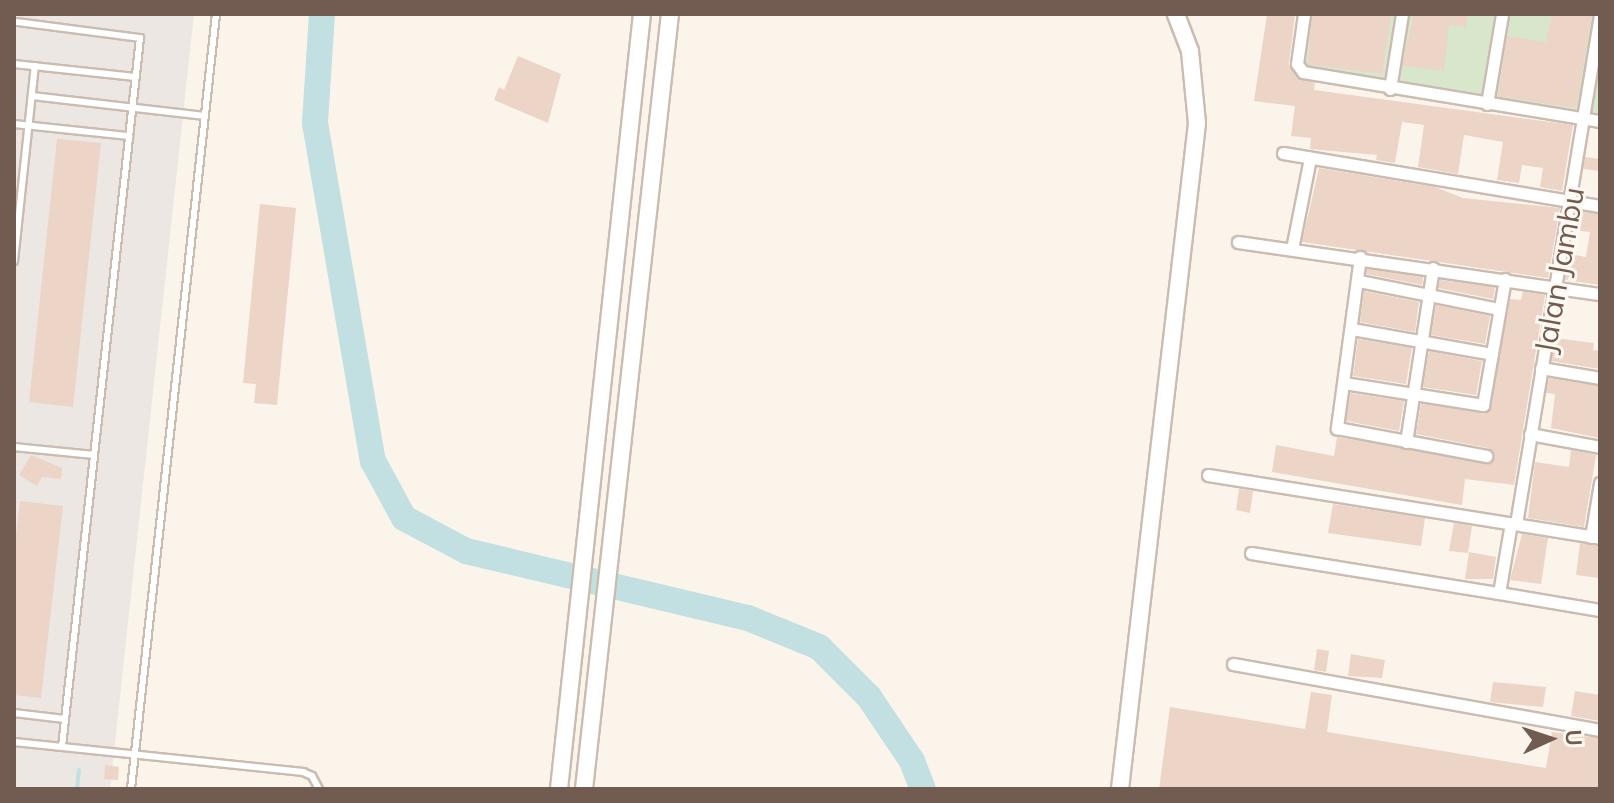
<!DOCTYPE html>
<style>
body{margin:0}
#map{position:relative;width:1614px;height:803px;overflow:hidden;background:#faf4eb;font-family:Mulish,sans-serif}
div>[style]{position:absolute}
.industrial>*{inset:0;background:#ece7e3}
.green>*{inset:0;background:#d8e7cb}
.stream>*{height:4px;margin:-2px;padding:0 2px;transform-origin:2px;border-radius:2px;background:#c2dfe2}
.river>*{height:26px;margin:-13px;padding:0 13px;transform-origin:13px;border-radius:13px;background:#c2dfe2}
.building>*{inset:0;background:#ecd4c6}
.roads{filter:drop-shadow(2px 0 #cbbcb2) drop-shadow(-2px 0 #cbbcb2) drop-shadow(0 2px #cbbcb2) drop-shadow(0 -2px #cbbcb2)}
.lane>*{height:6px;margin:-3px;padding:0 3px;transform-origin:3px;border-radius:3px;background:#fff}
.street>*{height:11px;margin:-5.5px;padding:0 5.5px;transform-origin:5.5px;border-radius:5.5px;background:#fff}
.secondary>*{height:16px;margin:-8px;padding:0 8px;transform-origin:8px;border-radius:8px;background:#fff}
span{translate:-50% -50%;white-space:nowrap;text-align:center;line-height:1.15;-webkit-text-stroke:6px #fdf8f1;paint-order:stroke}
.street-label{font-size:30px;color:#725b51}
.frame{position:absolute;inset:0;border:16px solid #725b51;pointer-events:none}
.north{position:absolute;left:1510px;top:699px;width:80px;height:80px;-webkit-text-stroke:6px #fdf8f1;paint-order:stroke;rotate:87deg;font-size:22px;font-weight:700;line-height:32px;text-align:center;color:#725b51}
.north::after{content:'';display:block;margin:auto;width:28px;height:36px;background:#725b51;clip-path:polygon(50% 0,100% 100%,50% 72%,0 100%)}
</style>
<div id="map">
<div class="industrial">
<div style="clip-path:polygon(14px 14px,194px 14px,110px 789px,14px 789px)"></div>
</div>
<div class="green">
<div style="clip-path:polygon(1305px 14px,1600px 14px,1600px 120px,1299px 69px)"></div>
</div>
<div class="stream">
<div style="left:77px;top:789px;width:19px;rotate:-84deg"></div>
</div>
<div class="river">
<div style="left:322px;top:14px;width:109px;rotate:93.7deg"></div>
<div style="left:315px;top:123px;width:343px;rotate:80.3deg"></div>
<div style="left:373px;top:461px;width:65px;rotate:61.5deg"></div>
<div style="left:404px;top:518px;width:70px;rotate:28deg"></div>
<div style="left:466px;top:551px;width:290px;rotate:13.4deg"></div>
<div style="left:748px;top:618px;width:77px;rotate:22.2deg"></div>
<div style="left:819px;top:647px;width:71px;rotate:45deg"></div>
<div style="left:869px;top:697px;width:77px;rotate:56.1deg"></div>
<div style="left:912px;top:761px;width:30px;rotate:69deg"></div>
</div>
<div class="building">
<div style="clip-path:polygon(1267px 14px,1295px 14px,1289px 64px,1297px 78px,1315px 83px,1314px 90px,1573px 125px,1562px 191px,1540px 187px,1543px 168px,1522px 165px,1519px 183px,1497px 180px,1503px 142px,1464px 135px,1458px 174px,1418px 167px,1424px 125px,1402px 122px,1395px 163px,1376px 160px,1377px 155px,1310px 149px,1311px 138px,1291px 136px,1295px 106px,1254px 101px)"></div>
<div style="clip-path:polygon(1312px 14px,1391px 15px,1382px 74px,1308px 64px)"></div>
<div style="clip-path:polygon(1414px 14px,1468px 16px,1466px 27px,1449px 25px,1444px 71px,1402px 66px)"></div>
<div style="clip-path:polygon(1552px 14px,1592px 14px,1576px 108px,1498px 96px,1507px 36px,1546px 42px)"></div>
<div style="clip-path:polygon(518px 56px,561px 74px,548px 123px,494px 100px,499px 87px,504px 90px)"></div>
<div style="clip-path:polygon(57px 139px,101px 143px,73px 407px,29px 402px)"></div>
<div style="clip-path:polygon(1585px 157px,1600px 159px,1600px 171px,1583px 169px)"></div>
<div style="clip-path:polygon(1319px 168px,1435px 187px,1463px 198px,1560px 208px,1548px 278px,1302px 242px)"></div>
<div style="clip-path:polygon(260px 204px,296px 208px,277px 405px,254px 403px,256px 384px,243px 383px)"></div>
<div style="clip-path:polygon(1576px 211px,1600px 214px,1600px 285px,1565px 280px,1569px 254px,1586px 257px,1590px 232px,1573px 230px)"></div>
<div style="clip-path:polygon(1367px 269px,1423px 277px,1422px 285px,1366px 274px)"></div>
<div style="clip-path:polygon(1440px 280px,1495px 287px,1493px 299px,1438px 288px)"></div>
<div style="clip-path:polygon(1364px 291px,1419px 302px,1415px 332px,1360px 322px)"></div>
<div style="clip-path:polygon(1523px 291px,1545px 295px,1514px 485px,1465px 479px,1462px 505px,1272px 472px,1276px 445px,1334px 456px,1337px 437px,1492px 462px,1494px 454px,1488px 448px,1416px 434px,1421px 404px,1489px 411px,1510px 299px,1521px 300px)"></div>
<div style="clip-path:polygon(1436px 305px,1490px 316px,1485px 344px,1431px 335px)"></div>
<div style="clip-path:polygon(1555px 338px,1594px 343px,1593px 350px,1600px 351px,1600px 369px,1551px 361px)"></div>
<div style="clip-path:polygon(1358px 339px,1412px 348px,1406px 384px,1353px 376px)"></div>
<div style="clip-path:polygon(1429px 351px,1482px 361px,1476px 395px,1423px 387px)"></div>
<div style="clip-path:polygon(1549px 378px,1600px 386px,1599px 438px,1551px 428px,1555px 394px,1546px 393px)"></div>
<div style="clip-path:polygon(1350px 393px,1404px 401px,1399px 431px,1346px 421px)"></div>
<div style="clip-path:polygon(1571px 450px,1596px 455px,1584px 527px,1528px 518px,1535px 462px,1569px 467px)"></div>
<div style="clip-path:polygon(31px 455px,62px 468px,61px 479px,42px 477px,37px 486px,19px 475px)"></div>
<div style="clip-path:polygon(1239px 489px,1253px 491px,1250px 513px,1236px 510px)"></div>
<div style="clip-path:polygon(20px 501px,63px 506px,41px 698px,14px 695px,14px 553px)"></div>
<div style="clip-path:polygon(1333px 504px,1425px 518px,1421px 546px,1328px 533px)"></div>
<div style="clip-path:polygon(1454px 523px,1472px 526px,1468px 553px,1449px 551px)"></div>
<div style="clip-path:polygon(1522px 534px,1548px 538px,1541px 584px,1510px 580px)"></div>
<div style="clip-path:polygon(1580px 543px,1600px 546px,1600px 578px,1576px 575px)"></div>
<div style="clip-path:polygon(1469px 552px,1496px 557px,1493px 579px,1465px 579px)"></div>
<div style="clip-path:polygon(1317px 649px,1329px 651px,1326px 672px,1314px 670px)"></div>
<div style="clip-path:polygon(1351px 654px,1385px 660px,1382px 678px,1348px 676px)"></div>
<div style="clip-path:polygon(1493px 682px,1546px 687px,1543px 707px,1490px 702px)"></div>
<div style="clip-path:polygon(1575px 691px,1600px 695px,1600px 721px,1571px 716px)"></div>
<div style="clip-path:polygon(1311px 692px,1332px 695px,1327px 732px,1546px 768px,1552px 732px,1600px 738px,1600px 789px,1159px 789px,1170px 707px,1305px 729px)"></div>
<div style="clip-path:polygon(105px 765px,119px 767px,118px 780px,104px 779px)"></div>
</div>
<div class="roads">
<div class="lane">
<div style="left:17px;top:22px;width:124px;rotate:7.4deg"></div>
<div style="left:140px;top:38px;width:713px;rotate:96.28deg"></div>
<div style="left:14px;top:64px;width:122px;rotate:6.1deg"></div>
<div style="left:32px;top:96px;width:174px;rotate:6.6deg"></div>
<div style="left:14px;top:124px;width:116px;rotate:6deg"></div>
<div style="left:14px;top:261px;width:196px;rotate:-83.9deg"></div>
<div style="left:14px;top:447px;width:80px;rotate:5.7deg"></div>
<div style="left:14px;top:713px;width:51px;rotate:6.7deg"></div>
<div style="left:14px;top:742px;width:291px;rotate:5.9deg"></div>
<div style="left:303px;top:772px;width:10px;rotate:24deg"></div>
<div style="left:312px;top:776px;width:15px;rotate:62deg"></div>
<div style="left:131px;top:789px;width:780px;rotate:-83.74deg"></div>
</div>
<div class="street">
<div style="left:1304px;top:14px;width:50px;rotate:98deg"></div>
<div style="left:1297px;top:64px;width:10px;rotate:53deg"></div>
<div style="left:1303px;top:72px;width:301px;rotate:9.4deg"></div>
<div style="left:1390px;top:89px;width:76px;rotate:-80.9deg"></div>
<div style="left:1487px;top:104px;width:91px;rotate:-80.5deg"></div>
<div style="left:1283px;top:153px;width:321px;rotate:9.5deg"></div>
<div style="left:1238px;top:242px;width:366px;rotate:8.2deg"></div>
<div style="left:1292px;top:249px;width:93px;rotate:-78.8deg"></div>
<div style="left:1360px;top:257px;width:173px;rotate:97.7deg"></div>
<div style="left:1337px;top:428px;width:152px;rotate:10.6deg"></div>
<div style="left:1359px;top:281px;width:143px;rotate:11.3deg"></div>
<div style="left:1352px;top:329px;width:142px;rotate:10.1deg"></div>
<div style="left:1541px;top:368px;width:60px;rotate:9.6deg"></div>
<div style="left:1344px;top:383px;width:141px;rotate:9deg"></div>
<div style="left:1483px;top:405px;width:128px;rotate:-80.1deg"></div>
<div style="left:1530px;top:434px;width:71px;rotate:10.5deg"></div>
<div style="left:1406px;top:442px;width:176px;rotate:-81.2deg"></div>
<div style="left:1208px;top:475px;width:397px;rotate:9.1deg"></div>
<div style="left:1516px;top:524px;width:516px;rotate:-80.63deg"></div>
<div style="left:1591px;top:537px;width:55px;rotate:-80.5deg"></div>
<div style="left:1251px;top:553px;width:251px;rotate:9.2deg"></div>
<div style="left:1499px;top:593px;width:71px;rotate:-80.3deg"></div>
<div style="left:1499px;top:593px;width:102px;rotate:9.6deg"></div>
<div style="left:1233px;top:664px;width:373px;rotate:10.2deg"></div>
</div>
<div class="secondary">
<div style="left:559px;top:789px;width:779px;rotate:-83.89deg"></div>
<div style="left:584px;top:789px;width:780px;rotate:-83.67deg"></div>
<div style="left:1120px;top:789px;width:670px;rotate:-83.4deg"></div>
<div style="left:1197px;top:123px;width:72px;rotate:-95.6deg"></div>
<div style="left:1190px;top:51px;width:40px;rotate:-111deg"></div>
</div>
</div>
<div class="street-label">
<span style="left:1559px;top:270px;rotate:-80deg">Jalan Jambu</span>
</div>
<div class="frame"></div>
<div class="north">U</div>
</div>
